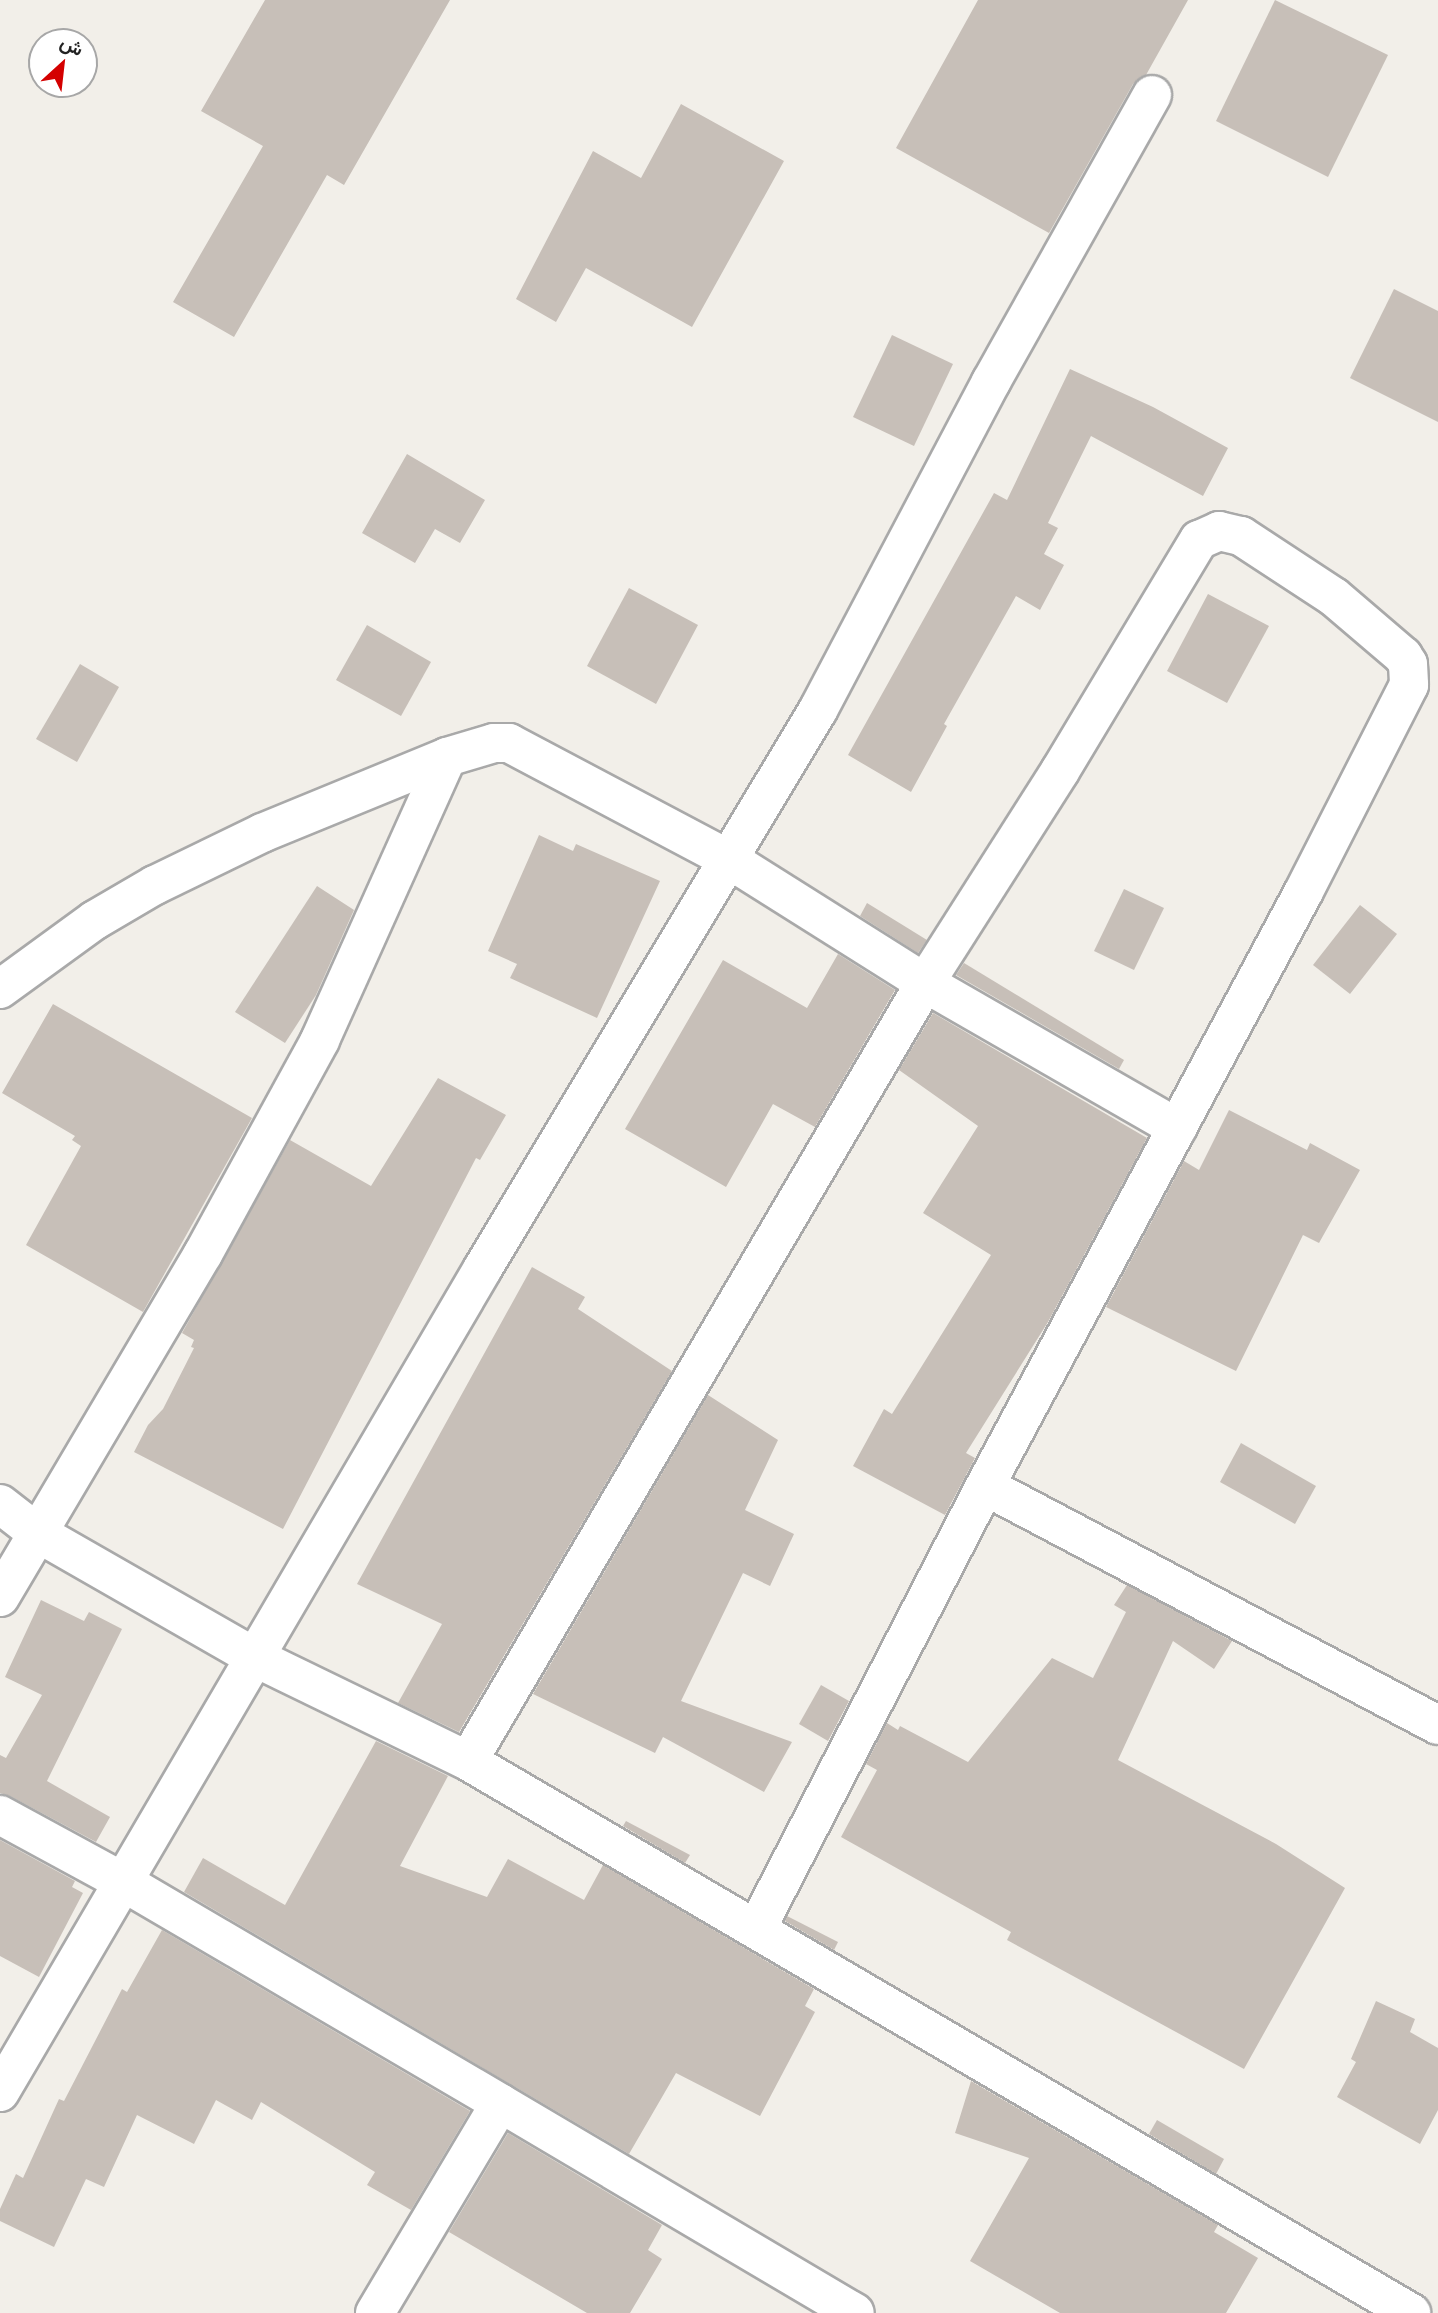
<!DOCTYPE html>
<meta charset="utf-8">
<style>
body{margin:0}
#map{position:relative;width:1438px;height:2313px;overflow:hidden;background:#f2efe9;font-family:Figtree,Vazirmatn,sans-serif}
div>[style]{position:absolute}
.building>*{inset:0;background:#c7bfb8}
.roads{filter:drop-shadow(2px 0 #a9a9a9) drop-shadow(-2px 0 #a9a9a9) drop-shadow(0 2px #a9a9a9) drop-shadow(0 -2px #a9a9a9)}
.minor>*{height:38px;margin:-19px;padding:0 19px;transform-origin:19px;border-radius:19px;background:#fff}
span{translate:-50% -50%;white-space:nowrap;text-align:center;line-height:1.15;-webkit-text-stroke:6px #fff;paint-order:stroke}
.north{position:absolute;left:28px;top:28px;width:70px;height:70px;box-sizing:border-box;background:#fff;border:2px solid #a7a7a7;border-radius:50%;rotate:27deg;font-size:19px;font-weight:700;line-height:28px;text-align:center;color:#222}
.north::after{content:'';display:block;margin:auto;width:24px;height:32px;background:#d40000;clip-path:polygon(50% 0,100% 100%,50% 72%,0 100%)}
</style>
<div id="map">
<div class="building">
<div style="clip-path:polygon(265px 0,450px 0,344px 185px,327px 175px,234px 337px,173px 302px,263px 146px,201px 111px)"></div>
<div style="clip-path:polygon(978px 0,1188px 0,1146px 75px,1133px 84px,1049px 233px,896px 148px)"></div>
<div style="clip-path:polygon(1275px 0,1388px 55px,1328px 177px,1216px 121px)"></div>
<div style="clip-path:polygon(681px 104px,784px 161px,692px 327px,586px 268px,556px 322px,516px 299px,593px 151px,641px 178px)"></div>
<div style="clip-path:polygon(1394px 289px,1438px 311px,1438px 422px,1350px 378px)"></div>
<div style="clip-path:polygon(892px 335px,953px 364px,914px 446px,853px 417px)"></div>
<div style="clip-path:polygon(1070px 369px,1153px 407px,1228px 448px,1203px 496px,1091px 436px,1048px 523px,1058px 528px,1044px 554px,1064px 565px,1040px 610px,1016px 596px,944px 724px,947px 726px,911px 792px,848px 755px,994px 493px,1007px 500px)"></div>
<div style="clip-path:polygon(407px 454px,485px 500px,460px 543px,435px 529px,415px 563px,362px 533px)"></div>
<div style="clip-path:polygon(629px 588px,698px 625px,656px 704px,587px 666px)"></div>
<div style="clip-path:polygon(1208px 594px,1269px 626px,1227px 703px,1167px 671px)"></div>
<div style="clip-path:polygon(367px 625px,431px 662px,401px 716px,336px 680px)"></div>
<div style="clip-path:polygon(80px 664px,119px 687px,77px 762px,36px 739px)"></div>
<div style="clip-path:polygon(539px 835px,573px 851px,576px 844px,660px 881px,597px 1018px,510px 978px,517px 964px,488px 951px)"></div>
<div style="clip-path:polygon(317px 886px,354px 910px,316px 995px,285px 1043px,235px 1012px)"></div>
<div style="clip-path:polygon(1124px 889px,1164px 908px,1134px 970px,1094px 951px)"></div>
<div style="clip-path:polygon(867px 903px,927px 940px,918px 953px,860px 916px)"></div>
<div style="clip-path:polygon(1360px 905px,1397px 934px,1350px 994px,1313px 965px)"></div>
<div style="clip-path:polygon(838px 954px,895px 990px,815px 1127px,773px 1104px,726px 1187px,625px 1129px,723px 960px,807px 1008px)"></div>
<div style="clip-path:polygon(964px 963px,1124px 1060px,1119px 1069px,956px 975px)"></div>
<div style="clip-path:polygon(53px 1004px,252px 1118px,143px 1312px,26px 1245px,81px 1146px,72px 1140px,75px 1136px,2px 1093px)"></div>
<div style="clip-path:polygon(933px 1013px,1147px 1138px,1048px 1322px,966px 1453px,975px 1458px,945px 1515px,853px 1466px,884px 1409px,892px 1414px,991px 1255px,923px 1213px,978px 1126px,899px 1070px)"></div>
<div style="clip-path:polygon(438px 1078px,506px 1115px,480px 1160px,476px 1158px,283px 1529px,134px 1452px,148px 1425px,163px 1409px,194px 1348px,191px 1347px,194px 1340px,182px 1333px,290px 1140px,371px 1186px)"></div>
<div style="clip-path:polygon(1229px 1110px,1307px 1150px,1310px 1143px,1360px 1170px,1319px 1243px,1303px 1235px,1236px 1371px,1106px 1307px,1184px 1161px,1199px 1170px)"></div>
<div style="clip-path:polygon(532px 1267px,585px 1297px,578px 1309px,672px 1371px,459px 1732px,398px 1703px,442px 1624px,357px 1584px)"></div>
<div style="clip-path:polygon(708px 1395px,778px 1440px,745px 1510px,794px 1534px,770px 1586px,743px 1573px,681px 1701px,792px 1742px,764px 1792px,663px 1737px,655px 1753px,533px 1694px)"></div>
<div style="clip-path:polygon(1241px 1443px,1316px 1486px,1295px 1524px,1220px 1482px)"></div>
<div style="clip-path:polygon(1127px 1585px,1232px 1641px,1214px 1669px,1173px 1641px,1118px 1760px,1276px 1844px,1345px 1888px,1244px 2069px,1007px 1940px,1011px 1932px,841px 1837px,877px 1770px,866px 1764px,887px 1723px,898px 1730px,900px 1726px,968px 1762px,1052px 1658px,1093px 1678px,1126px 1612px,1114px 1605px)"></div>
<div style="clip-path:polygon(41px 1600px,84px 1621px,89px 1612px,122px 1629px,47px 1781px,110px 1817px,96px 1842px,10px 1796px,0 1793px,0 1755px,6px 1758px,42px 1695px,5px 1677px)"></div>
<div style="clip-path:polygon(821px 1685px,849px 1701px,828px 1741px,799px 1724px)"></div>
<div style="clip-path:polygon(376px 1741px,448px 1776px,400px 1866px,487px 1897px,508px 1859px,584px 1900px,603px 1865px,814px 1989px,805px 2006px,815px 2012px,760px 2116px,676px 2073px,629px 2154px,184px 1892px,203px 1858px,285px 1905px)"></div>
<div style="clip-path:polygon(626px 1821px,690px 1855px,685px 1863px,623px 1826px)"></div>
<div style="clip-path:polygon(0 1840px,75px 1881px,72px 1887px,83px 1893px,39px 1977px,0 1956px)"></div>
<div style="clip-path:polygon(787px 1916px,838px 1942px,834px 1950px,785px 1921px)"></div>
<div style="clip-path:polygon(162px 1930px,470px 2111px,411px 2210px,367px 2185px,375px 2172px,261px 2102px,252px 2120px,216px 2100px,194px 2144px,137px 2115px,104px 2187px,86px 2179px,54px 2247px,0 2221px,0 2209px,16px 2174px,23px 2178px,59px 2099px,64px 2101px,122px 1989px,127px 1992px)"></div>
<div style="clip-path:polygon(1376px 2001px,1415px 2019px,1410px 2032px,1438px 2048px,1438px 2110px,1420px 2144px,1337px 2097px,1356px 2062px,1351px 2059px)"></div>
<div style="clip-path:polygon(971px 2081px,1218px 2225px,1214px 2232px,1258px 2258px,1226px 2313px,1060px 2313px,970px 2261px,1029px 2158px,955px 2133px)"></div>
<div style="clip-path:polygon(1157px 2120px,1224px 2159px,1216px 2174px,1149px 2134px)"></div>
<div style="clip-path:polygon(508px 2133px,662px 2225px,648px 2250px,662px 2259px,630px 2313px,587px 2313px,449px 2232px)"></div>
</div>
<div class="roads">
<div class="minor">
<div style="left:0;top:989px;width:117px;rotate:-36deg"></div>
<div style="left:95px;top:920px;width:69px;rotate:-30.3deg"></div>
<div style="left:155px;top:885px;width:119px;rotate:-25.9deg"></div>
<div style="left:262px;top:833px;width:200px;rotate:-22.3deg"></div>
<div style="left:447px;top:757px;width:49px;rotate:-16.6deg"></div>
<div style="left:494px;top:743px;width:15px"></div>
<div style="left:509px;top:743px;width:250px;rotate:27.9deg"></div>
<div style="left:730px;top:860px;width:231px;rotate:32.2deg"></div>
<div style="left:925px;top:983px;width:291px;rotate:29.9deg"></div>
<div style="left:985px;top:1486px;width:512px;rotate:27.82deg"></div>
<div style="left:0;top:1504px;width:46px;rotate:37.9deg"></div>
<div style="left:36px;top:1532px;width:254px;rotate:29.8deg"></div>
<div style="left:256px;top:1658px;width:236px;rotate:25.9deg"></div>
<div style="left:468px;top:1761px;width:1093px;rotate:30.34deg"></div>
<div style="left:0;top:1597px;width:399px;rotate:-59.4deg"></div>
<div style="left:203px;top:1254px;width:244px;rotate:-61.3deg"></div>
<div style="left:320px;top:1040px;width:310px;rotate:-65.8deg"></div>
<div style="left:468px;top:1761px;width:902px;rotate:-59.57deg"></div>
<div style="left:925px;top:983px;width:251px;rotate:-57.5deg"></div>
<div style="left:1060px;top:771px;width:270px;rotate:-59deg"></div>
<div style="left:1199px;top:540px;width:22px;rotate:-24deg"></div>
<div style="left:1219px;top:531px;width:23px;rotate:13deg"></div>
<div style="left:1241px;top:536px;width:111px;rotate:33.3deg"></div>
<div style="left:1334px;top:597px;width:91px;rotate:40.5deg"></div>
<div style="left:1403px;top:656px;width:9px;rotate:58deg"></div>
<div style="left:1408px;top:664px;width:21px;rotate:87deg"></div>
<div style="left:1409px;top:685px;width:233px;rotate:117deg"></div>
<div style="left:1303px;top:893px;width:673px;rotate:118.2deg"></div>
<div style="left:985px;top:1486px;width:499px;rotate:117.3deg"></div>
<div style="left:0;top:1815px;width:142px;rotate:28.5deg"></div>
<div style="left:125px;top:1883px;width:435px;rotate:30.4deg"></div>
<div style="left:0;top:2092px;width:955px;rotate:-59.62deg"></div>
<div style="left:483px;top:1268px;width:651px;rotate:-59.02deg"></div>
<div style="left:818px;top:710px;width:371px;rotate:-62.2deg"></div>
<div style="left:991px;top:382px;width:329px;rotate:-60.7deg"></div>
<div style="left:375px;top:2313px;width:244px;rotate:-59.2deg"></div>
<div style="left:500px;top:2103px;width:412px;rotate:30.6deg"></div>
</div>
</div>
<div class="north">ش</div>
</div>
